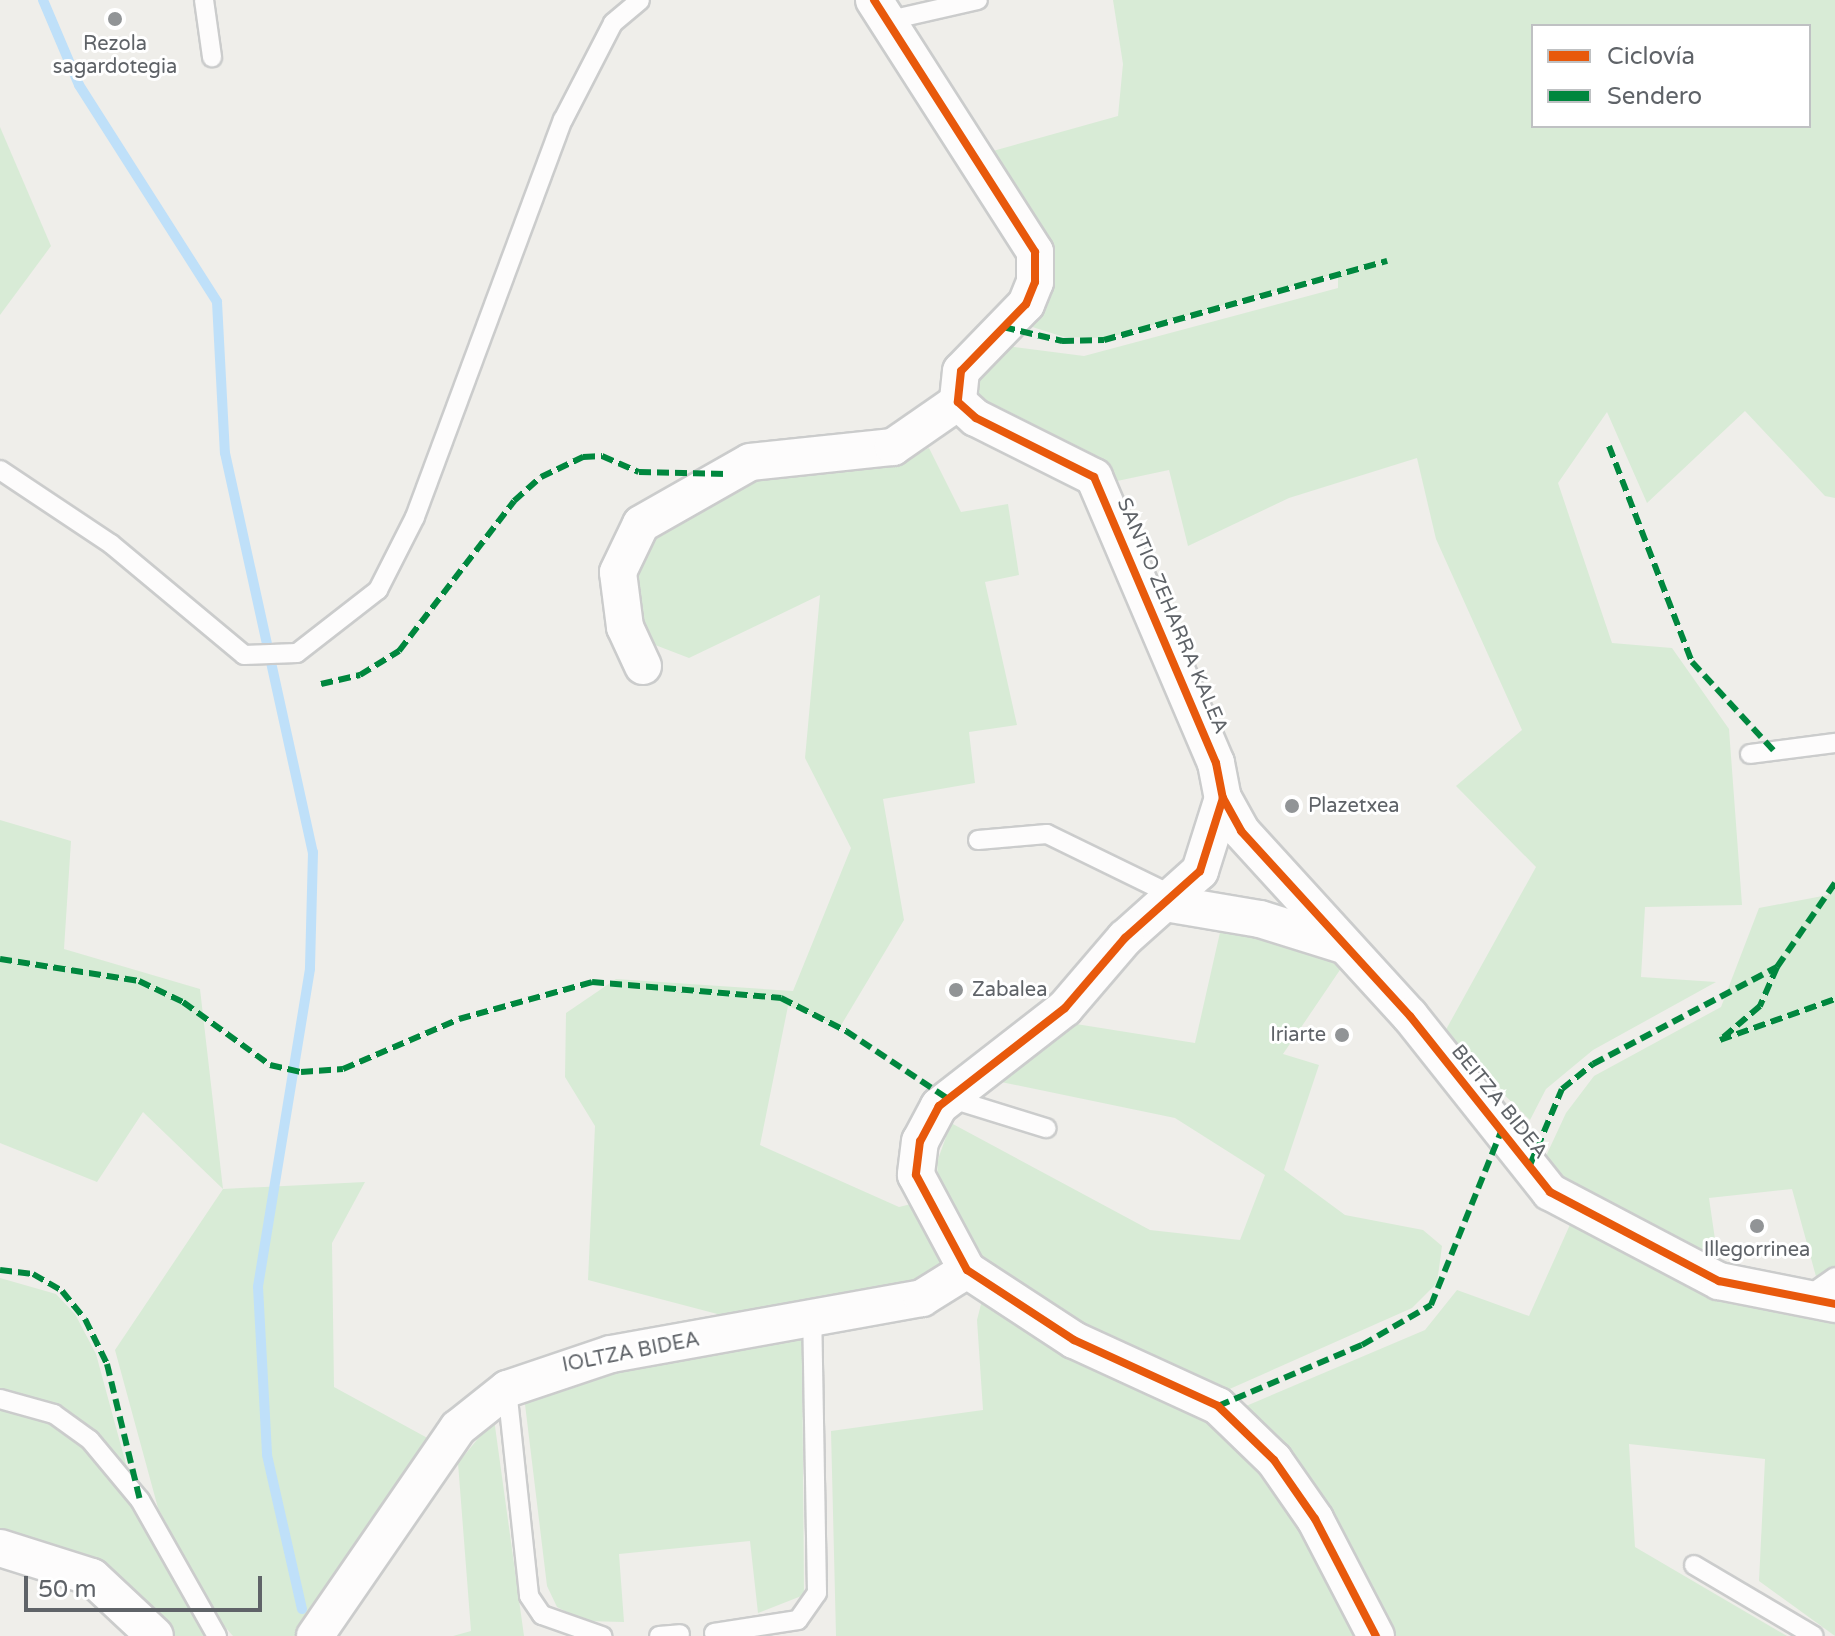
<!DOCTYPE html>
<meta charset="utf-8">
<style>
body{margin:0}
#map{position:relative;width:1835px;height:1636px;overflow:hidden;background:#efeeea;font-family:"Varela Round",sans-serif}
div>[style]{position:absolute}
.green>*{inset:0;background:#d8ebd6}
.stream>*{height:10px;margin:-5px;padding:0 5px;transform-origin:5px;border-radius:5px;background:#bfe0f9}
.roads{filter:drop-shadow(2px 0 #cbcccc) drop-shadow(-2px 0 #cbcccc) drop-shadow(0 2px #cbcccc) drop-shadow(0 -2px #cbcccc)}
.service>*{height:18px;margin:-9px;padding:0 9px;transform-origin:9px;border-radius:9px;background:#fdfcfc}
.minor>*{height:36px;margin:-18px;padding:0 18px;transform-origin:18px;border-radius:18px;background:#fdfcfc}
.quiet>*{height:6px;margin-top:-3px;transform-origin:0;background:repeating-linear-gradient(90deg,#00873e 0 12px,transparent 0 18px)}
.cycleway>*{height:8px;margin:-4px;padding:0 4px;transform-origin:4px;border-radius:4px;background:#e8590c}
.dots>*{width:22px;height:22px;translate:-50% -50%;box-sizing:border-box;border:4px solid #fff;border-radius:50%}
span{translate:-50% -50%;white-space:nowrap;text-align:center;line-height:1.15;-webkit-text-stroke:6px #fff;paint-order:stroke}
.poi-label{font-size:20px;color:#5f6368}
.left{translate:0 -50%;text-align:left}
.right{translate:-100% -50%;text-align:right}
.street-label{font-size:20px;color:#5f6368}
.legend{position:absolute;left:1531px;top:24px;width:280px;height:104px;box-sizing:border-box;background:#fff;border:2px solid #bfc1c3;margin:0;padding:10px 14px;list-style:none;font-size:24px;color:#5f6368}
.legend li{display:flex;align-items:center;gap:16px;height:40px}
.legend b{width:40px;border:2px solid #bfc1c3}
.scale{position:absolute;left:24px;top:1576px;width:238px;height:36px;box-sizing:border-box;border:4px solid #5f6368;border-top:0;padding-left:10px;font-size:24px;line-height:28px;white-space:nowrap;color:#5f6368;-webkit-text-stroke:6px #fff;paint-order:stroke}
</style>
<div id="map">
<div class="green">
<div style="clip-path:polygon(evenodd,1113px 0,1835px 0,1835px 498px,1825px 496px,1745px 411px,1647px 503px,1607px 412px,1558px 483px,1612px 643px,1672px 648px,1729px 729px,1742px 905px,1645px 907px,1641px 977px,1716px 982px,1593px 1050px,1546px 1089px,1530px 1120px,1443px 1035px,1536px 867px,1456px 786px,1522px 730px,1436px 539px,1417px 458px,1289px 498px,1188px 546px,1169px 470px,1103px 484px,990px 421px,969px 386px,1006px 346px,1084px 356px,1338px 288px,1338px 273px,1107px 338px,1064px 337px,1026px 325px,1053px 261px,993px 151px,1118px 116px,1123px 64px,1113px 0,1533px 26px,1809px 26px,1809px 126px,1533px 126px,1533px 26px)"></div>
<div style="clip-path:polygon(0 127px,51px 246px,0 315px)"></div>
<div style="clip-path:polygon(929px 448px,961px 512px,1008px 504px,1019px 575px,985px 582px,1017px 725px,969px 732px,975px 783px,883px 799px,904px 920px,840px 1027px,788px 1006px,760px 1145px,899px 1207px,939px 1197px,937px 1162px,951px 1123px,1150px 1230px,1240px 1240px,1265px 1175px,1175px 1118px,1001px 1082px,1076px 1024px,1195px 1043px,1221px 928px,1261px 932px,1346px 961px,1283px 1054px,1319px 1065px,1284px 1170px,1345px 1215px,1423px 1230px,1442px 1246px,1437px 1283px,1412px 1308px,1216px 1395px,1245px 1455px,1309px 1545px,1353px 1636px,836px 1636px,831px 1431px,983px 1410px,977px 1320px,989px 1272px,744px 1321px,588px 1280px,595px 1126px,565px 1077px,566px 1013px,616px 979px,793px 991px,851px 848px,805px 758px,820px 595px,689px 658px,650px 643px,633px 589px,644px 539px,751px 476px,895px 464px)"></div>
<div style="clip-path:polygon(0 820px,71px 841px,64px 949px,200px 989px,223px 1189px,365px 1182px,332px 1243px,334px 1387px,433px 1441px,296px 1636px,233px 1636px,218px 1619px,158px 1508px,115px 1350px,223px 1189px,143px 1112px,97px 1182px,0 1143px)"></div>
<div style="clip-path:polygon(1835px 881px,1835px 1294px,1820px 1291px,1792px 1189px,1709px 1198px,1724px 1301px,1835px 1324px,1835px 1636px,1759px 1581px,1765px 1459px,1629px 1444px,1635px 1547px,1787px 1636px,1385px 1636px,1239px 1409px,1425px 1330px,1457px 1290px,1529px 1316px,1573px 1218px,1546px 1156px,1566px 1113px,1594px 1076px,1721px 1007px,1759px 908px,1828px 895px)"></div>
<div style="clip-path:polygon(0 1278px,56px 1294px,75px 1314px,96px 1354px,139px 1512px,210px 1636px,168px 1636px,0 1533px)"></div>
<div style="clip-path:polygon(802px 1333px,804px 1595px,758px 1613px,750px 1541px,619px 1554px,624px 1622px,584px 1621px,557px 1607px,547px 1586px,524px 1396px,594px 1369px)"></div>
<div style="clip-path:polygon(494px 1419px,524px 1636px,453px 1636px,471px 1631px,458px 1463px)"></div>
</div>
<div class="stream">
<div style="left:43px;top:0;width:92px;rotate:67deg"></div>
<div style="left:79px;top:85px;width:257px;rotate:57.5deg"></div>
<div style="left:217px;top:302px;width:151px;rotate:87deg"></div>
<div style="left:225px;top:453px;width:409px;rotate:77.6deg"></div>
<div style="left:313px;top:852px;width:117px;rotate:91.5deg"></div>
<div style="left:310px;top:969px;width:322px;rotate:99.3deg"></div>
<div style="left:258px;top:1287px;width:168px;rotate:86.9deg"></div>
<div style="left:267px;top:1455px;width:158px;rotate:77.2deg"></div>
</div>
<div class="roads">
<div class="service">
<div style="left:204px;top:0;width:58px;rotate:82deg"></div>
<div style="left:890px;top:20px;width:90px;rotate:-12.8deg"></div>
<div style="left:0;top:470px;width:133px;rotate:33.7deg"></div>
<div style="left:111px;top:544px;width:173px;rotate:39.8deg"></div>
<div style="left:244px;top:655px;width:53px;rotate:-2.2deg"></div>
<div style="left:297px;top:653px;width:103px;rotate:-37.9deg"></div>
<div style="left:378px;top:590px;width:82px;rotate:-63.1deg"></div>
<div style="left:415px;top:517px;width:424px;rotate:-69.6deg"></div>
<div style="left:563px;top:120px;width:109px;rotate:-62.7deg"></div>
<div style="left:613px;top:23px;width:35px;rotate:-40deg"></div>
<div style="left:1750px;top:754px;width:86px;rotate:-7.4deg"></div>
<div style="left:978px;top:840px;width:69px;rotate:-5deg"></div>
<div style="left:1047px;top:834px;width:144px;rotate:26deg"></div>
<div style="left:949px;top:1098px;width:102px;rotate:17.2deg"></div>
<div style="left:1808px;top:1296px;width:33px;rotate:-35deg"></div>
<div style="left:507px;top:1389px;width:208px;rotate:83.9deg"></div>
<div style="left:529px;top:1596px;width:23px;rotate:56deg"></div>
<div style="left:542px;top:1615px;width:64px;rotate:19.3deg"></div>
<div style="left:0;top:1399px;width:56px;rotate:15.5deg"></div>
<div style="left:54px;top:1414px;width:44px;rotate:35.8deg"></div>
<div style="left:90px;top:1440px;width:78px;rotate:50.2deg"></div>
<div style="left:140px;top:1500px;width:156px;rotate:60.5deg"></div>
<div style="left:1694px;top:1565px;width:139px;rotate:30.6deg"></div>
<div style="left:714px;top:1633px;width:85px;rotate:-8.8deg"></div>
<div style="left:798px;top:1620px;width:33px;rotate:-55deg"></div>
<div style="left:817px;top:1593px;width:273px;rotate:-91deg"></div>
<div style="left:659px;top:1636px;width:21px;rotate:-5deg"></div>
</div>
<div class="minor">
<div style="left:874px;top:0;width:299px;rotate:57.4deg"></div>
<div style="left:1035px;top:252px;width:30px;rotate:90deg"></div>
<div style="left:1035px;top:282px;width:24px;rotate:112deg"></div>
<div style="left:1026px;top:304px;width:93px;rotate:134.1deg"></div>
<div style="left:961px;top:371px;width:31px;rotate:96deg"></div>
<div style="left:958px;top:402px;width:24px;rotate:42deg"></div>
<div style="left:976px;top:418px;width:132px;rotate:26.6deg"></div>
<div style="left:1094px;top:477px;width:311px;rotate:66.9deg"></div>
<div style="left:1216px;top:763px;width:36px;rotate:79deg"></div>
<div style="left:1223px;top:798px;width:77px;rotate:107.5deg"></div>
<div style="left:1200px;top:871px;width:101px;rotate:138.2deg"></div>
<div style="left:1125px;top:938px;width:92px;rotate:130.6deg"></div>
<div style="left:1065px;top:1008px;width:160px;rotate:142.1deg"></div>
<div style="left:939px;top:1106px;width:40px;rotate:118deg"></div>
<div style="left:920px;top:1141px;width:34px;rotate:97deg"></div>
<div style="left:916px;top:1175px;width:108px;rotate:61.8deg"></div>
<div style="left:967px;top:1270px;width:128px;rotate:33.2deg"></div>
<div style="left:1074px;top:1340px;width:158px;rotate:24.6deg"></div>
<div style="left:1218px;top:1406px;width:78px;rotate:44deg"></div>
<div style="left:1274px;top:1460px;width:72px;rotate:55.2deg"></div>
<div style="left:1315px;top:1519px;width:132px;rotate:62.5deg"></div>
<div style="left:643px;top:666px;width:43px;rotate:-114.8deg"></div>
<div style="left:625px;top:627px;width:55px;rotate:-97.3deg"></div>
<div style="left:618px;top:572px;width:53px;rotate:-64.4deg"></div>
<div style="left:641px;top:524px;width:125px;rotate:-29.6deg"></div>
<div style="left:750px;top:462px;width:144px;rotate:-6deg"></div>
<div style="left:893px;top:447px;width:79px;rotate:-34.7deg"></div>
<div style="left:1223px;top:798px;width:38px;rotate:61deg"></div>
<div style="left:1241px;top:831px;width:251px;rotate:47.6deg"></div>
<div style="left:1410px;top:1016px;width:225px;rotate:51.5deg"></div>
<div style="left:1550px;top:1192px;width:191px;rotate:27.8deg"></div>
<div style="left:1719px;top:1281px;width:118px;rotate:11.2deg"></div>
<div style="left:1171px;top:904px;width:90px;rotate:9.6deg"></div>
<div style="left:1260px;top:919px;width:84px;rotate:17.4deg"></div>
<div style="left:0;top:1548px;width:96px;rotate:17.5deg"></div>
<div style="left:92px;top:1577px;width:86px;rotate:43.1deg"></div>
<div style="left:315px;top:1636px;width:252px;rotate:-55.5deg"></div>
<div style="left:458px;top:1428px;width:63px;rotate:-38.5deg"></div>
<div style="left:507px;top:1389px;width:110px;rotate:-18.6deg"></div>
<div style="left:611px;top:1354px;width:316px;rotate:-10.2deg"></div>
<div style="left:922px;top:1298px;width:53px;rotate:-31.9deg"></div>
</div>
</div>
<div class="quiet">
<div style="left:1003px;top:327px;width:61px;rotate:13.3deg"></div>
<div style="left:1062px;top:341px;width:42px;rotate:-1.4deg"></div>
<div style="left:1104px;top:340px;width:294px;rotate:-15.6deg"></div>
<div style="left:1609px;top:446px;width:231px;rotate:69deg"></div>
<div style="left:1692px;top:662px;width:121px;rotate:47.3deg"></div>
<div style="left:321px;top:684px;width:40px;rotate:-13deg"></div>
<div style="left:360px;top:675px;width:46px;rotate:-31.6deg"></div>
<div style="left:399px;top:651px;width:189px;rotate:-52.5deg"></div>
<div style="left:514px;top:501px;width:36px;rotate:-42deg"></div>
<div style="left:541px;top:477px;width:47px;rotate:-25.5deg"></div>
<div style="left:583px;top:457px;width:19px;rotate:-3deg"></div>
<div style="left:602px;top:456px;width:40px;rotate:23.4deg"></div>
<div style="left:639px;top:472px;width:88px;rotate:1.3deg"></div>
<div style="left:0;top:959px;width:141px;rotate:9deg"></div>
<div style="left:139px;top:981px;width:49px;rotate:25.5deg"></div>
<div style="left:183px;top:1002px;width:107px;rotate:35.9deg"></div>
<div style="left:270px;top:1065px;width:32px;rotate:13deg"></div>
<div style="left:301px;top:1072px;width:42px;rotate:-4.1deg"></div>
<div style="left:343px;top:1069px;width:126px;rotate:-23.3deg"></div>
<div style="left:459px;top:1019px;width:138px;rotate:-15.5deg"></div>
<div style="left:592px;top:982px;width:190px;rotate:4.8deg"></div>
<div style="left:781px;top:998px;width:73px;rotate:26.9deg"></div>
<div style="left:846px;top:1031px;width:121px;rotate:33.6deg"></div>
<div style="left:1777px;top:967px;width:43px;rotate:113.6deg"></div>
<div style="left:1760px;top:1006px;width:52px;rotate:139.6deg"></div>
<div style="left:1720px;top:1040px;width:122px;rotate:-19.6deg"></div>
<div style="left:1530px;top:1165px;width:82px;rotate:-67.2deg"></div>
<div style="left:1562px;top:1089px;width:40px;rotate:-39deg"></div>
<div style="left:1593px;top:1064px;width:208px;rotate:-27.8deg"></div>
<div style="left:1777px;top:967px;width:102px;rotate:-55.4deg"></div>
<div style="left:0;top:1270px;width:33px;rotate:7deg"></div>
<div style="left:33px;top:1274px;width:34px;rotate:30deg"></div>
<div style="left:62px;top:1291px;width:36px;rotate:51deg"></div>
<div style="left:85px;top:1319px;width:50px;rotate:63.9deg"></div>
<div style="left:107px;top:1364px;width:140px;rotate:76.4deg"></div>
<div style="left:1218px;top:1406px;width:156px;rotate:-23deg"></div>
<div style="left:1362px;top:1345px;width:80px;rotate:-30.1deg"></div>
<div style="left:1431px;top:1305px;width:190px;rotate:-68deg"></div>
</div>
<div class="cycleway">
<div style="left:874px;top:0;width:299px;rotate:57.4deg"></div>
<div style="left:1035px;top:252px;width:30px;rotate:90deg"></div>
<div style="left:1035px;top:282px;width:24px;rotate:112deg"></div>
<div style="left:1026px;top:304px;width:93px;rotate:134.1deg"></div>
<div style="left:961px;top:371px;width:31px;rotate:96deg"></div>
<div style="left:958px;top:402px;width:24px;rotate:42deg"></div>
<div style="left:976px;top:418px;width:132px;rotate:26.6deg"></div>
<div style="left:1094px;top:477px;width:311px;rotate:66.9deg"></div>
<div style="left:1216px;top:763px;width:36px;rotate:79deg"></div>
<div style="left:1223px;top:798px;width:77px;rotate:107.5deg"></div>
<div style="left:1200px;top:871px;width:101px;rotate:138.2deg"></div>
<div style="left:1125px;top:938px;width:92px;rotate:130.6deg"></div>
<div style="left:1065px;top:1008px;width:160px;rotate:142.1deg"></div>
<div style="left:939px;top:1106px;width:40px;rotate:118deg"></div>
<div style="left:920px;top:1141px;width:34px;rotate:97deg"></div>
<div style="left:916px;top:1175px;width:108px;rotate:61.8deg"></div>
<div style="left:967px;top:1270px;width:128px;rotate:33.2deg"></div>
<div style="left:1074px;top:1340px;width:158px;rotate:24.6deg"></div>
<div style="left:1218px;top:1406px;width:78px;rotate:44deg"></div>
<div style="left:1274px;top:1460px;width:72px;rotate:55.2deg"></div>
<div style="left:1315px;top:1519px;width:132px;rotate:62.5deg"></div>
<div style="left:1223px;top:798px;width:38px;rotate:61deg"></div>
<div style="left:1241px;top:831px;width:251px;rotate:47.6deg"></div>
<div style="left:1410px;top:1016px;width:225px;rotate:51.5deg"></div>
<div style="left:1550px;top:1192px;width:191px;rotate:27.8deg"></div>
<div style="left:1719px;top:1281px;width:118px;rotate:11.2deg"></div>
</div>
<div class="dots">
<div style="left:115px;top:19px;background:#919496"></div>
<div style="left:1292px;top:806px;background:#919496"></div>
<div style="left:956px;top:990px;background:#919496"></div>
<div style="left:1342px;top:1035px;background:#919496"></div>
<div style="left:1757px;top:1226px;background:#919496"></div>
</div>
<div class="poi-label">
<span style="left:115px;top:56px">Rezola<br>sagardotegia</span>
<span class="left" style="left:1308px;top:806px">Plazetxea</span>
<span class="left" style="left:972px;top:990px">Zabalea</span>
<span class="right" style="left:1326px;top:1035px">Iriarte</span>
<span style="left:1757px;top:1250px">Illegorrinea</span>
</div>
<div class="street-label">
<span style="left:1172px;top:616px;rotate:67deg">SANTIO ZEHARRA KALEA</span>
<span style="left:1499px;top:1102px;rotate:51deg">BEITZA BIDEA</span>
<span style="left:631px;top:1353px;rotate:-11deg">IOLTZA BIDEA</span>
</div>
<ul class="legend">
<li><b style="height:10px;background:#e8590c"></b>Ciclovía</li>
<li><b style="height:10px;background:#00873e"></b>Sendero</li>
</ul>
<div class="scale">50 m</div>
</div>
